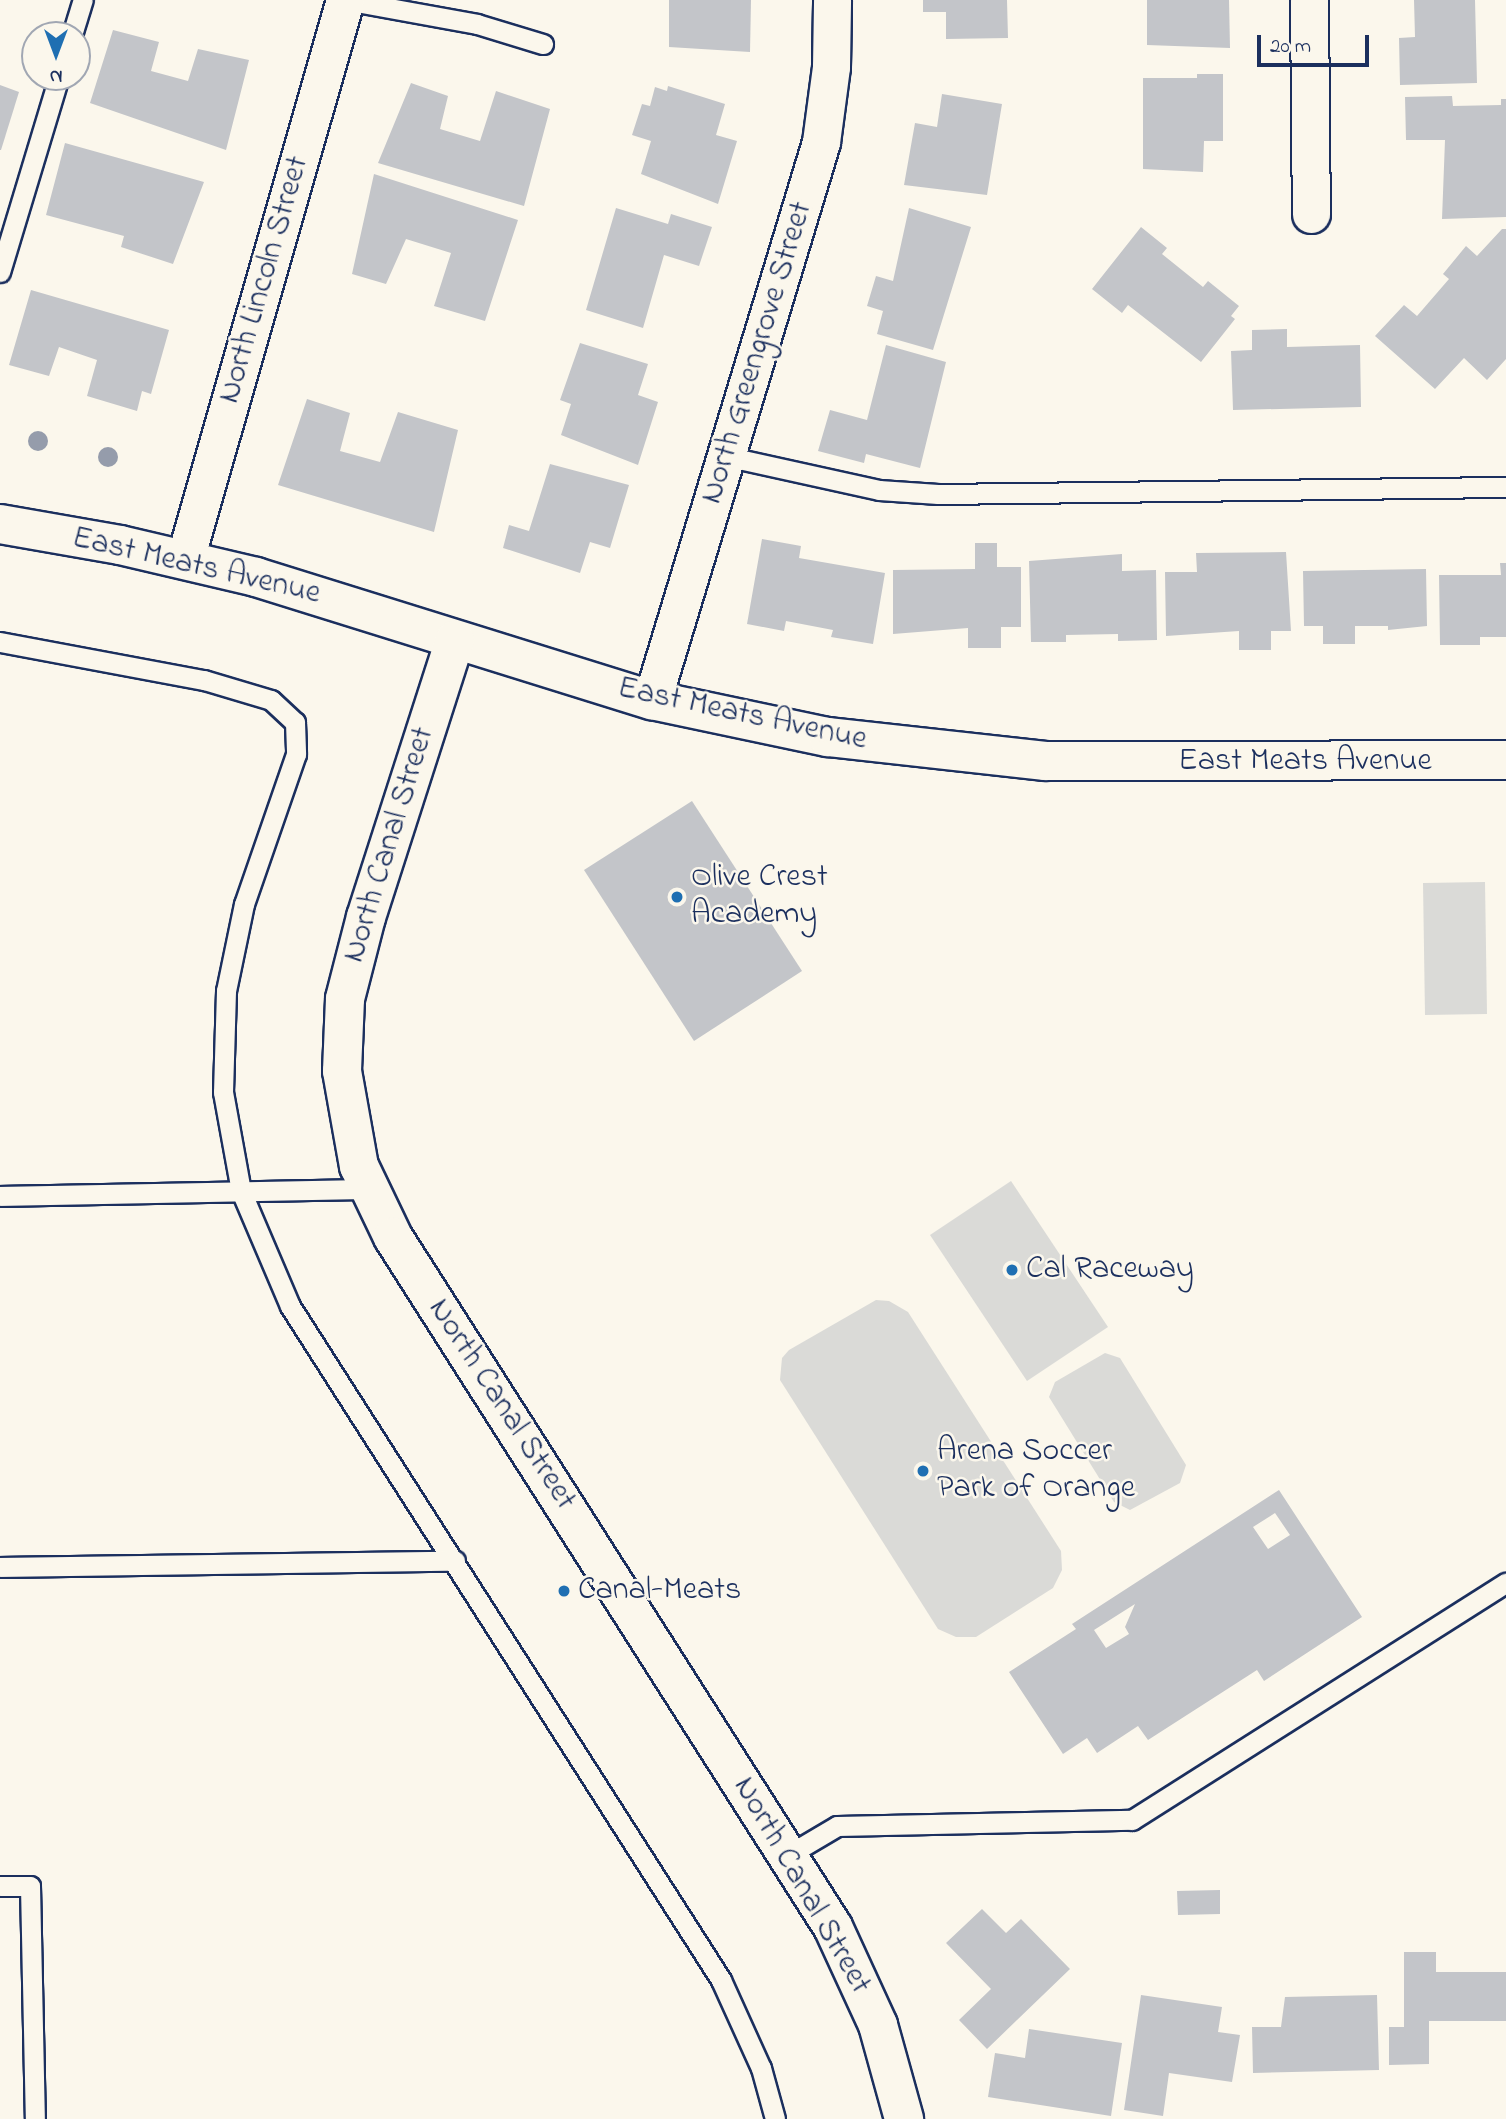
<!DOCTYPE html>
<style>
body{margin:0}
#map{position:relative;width:1506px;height:2119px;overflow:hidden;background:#fbf7ec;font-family:"Indie Flower",sans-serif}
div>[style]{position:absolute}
.green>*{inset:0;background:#dadad7}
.building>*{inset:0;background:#c3c5c9}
.roads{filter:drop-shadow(2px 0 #1b2f5e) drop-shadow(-2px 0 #1b2f5e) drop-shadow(0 2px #1b2f5e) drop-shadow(0 -2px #1b2f5e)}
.lane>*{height:19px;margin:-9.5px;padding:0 9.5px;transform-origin:9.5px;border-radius:9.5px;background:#fbf7ec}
.street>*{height:37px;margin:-18.5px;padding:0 18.5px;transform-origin:18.5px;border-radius:18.5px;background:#fbf7ec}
.secondary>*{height:38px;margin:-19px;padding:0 19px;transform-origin:19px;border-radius:19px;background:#fbf7ec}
.trees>*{width:20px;height:20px;margin:-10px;border-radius:50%;background:#959cab}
.dots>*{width:19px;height:19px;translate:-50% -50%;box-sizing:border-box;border:4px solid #fbf7ec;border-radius:50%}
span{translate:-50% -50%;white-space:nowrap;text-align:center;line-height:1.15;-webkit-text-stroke:5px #fbf7ec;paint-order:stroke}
.street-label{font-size:32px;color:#1b2f5e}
.poi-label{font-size:32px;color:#1b2f5e}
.left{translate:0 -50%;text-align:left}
.north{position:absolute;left:21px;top:21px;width:70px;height:70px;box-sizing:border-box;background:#fbf7ec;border:2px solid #a1a7b3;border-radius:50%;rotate:180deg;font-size:19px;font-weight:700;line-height:28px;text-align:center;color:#1b2f5e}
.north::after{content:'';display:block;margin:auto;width:24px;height:32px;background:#1f6fb2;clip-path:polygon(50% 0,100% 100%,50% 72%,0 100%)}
.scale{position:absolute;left:1257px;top:35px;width:112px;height:32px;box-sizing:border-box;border:4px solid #1b2f5e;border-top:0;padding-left:9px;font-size:21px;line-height:24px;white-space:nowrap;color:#1b2f5e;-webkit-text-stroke:5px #fbf7ec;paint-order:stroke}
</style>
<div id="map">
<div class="green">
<div style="clip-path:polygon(1485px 882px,1487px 1014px,1425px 1015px,1423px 883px)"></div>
<div style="clip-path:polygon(1011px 1181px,1108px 1327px,1027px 1381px,930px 1235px)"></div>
<div style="clip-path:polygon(876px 1300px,889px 1301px,908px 1312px,1061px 1551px,1062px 1570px,1053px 1588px,976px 1637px,956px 1637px,938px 1629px,780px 1380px,782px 1358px,789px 1350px)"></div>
<div style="clip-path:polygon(1105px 1353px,1120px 1358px,1186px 1465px,1180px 1483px,1130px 1510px,1114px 1502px,1049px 1397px,1055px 1382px)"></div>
</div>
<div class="building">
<div style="clip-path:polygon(669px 0,751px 0,750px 52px,669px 47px)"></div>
<div style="clip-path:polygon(923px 0,1007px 0,1008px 38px,946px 39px,946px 12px,923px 12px)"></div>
<div style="clip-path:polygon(1147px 0,1229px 0,1230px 48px,1147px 45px)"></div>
<div style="clip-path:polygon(1414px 0,1475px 0,1477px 83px,1400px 85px,1399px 38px,1415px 37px)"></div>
<div style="clip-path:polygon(113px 30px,159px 42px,151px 71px,188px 81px,198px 49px,249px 60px,226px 150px,90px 103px)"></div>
<div style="clip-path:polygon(1197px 74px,1223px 74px,1223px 141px,1204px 141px,1203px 172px,1143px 169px,1143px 78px,1197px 78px)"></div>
<div style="clip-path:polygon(411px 83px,448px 96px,440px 129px,480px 141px,496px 91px,550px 109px,524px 206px,378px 163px)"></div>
<div style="clip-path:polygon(0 85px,19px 92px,1px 150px,0 150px)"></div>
<div style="clip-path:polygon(668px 86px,725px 104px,716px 135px,737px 141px,718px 204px,641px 174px,651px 141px,632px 135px,642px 104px,650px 106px,655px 87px,667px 91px)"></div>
<div style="clip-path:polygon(942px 94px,1002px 104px,987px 195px,904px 185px,915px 123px,937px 127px)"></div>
<div style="clip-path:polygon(1452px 96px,1453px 106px,1501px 105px,1501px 99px,1506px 99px,1506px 217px,1442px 219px,1445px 140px,1406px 140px,1405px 97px)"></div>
<div style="clip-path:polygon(65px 143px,204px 182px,173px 264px,121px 247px,124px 236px,46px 215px)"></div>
<div style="clip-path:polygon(374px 174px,518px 220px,485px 321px,434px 306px,451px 253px,406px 239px,386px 284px,352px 274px)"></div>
<div style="clip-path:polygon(616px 208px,668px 224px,671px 214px,712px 227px,699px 266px,664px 255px,643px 328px,586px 310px)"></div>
<div style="clip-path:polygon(909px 208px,971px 227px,933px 350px,877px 334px,883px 311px,867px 306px,876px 276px,893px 281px)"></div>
<div style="clip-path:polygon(1141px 227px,1167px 248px,1162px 254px,1203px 287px,1208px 281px,1239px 306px,1231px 316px,1235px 319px,1201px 362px,1128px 305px,1122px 313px,1092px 289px)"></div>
<div style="clip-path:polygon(1502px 229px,1506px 229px,1506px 359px,1487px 380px,1464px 358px,1435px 389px,1375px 336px,1404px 305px,1417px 316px,1449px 279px,1443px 274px,1466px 246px,1477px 256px)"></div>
<div style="clip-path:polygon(31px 290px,169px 330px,151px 394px,142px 391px,137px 411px,87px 396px,97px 360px,59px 347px,49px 376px,9px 365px)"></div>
<div style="clip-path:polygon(1287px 329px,1287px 347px,1360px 345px,1361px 407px,1233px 410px,1231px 351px,1252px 350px,1252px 330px)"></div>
<div style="clip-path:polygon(580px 343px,648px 364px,638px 395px,658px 402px,638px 465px,561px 435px,571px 404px,560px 400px)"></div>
<div style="clip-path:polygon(886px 345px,946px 362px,920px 468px,866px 454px,864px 463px,818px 451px,830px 410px,867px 420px)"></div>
<div style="clip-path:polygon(307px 399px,350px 413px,340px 451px,380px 462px,398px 412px,458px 430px,434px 532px,278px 485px)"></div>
<div style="clip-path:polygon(550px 464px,629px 485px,610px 548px,590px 542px,580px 573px,503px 548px,509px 525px,529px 531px)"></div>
<div style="clip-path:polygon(762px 539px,801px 546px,799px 558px,885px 573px,873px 644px,831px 637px,833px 630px,786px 621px,784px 631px,747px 624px)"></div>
<div style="clip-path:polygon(975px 543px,997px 543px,997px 567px,1021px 567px,1021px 627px,1001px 627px,1001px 648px,968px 648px,968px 628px,893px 634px,893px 570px,975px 569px)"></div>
<div style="clip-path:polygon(1286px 552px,1291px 631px,1271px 631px,1271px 650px,1239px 650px,1239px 631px,1166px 636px,1165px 572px,1197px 572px,1196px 553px)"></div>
<div style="clip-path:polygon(1122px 554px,1122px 571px,1156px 570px,1157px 640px,1118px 641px,1118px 634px,1066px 635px,1066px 642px,1031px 642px,1029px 561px)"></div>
<div style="clip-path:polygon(1500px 563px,1506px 563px,1506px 637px,1480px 637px,1480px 645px,1440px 645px,1439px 575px,1501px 575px)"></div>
<div style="clip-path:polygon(1426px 569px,1427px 626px,1388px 630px,1388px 626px,1355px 626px,1355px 644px,1323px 644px,1323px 626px,1304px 626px,1303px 571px)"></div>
<div style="clip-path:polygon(692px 801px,802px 971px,694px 1041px,584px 870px)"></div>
<div style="clip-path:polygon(evenodd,1279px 1490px,1362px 1617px,1264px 1681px,1257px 1670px,1148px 1740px,1138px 1726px,1097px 1753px,1087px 1738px,1063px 1754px,1009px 1672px,1076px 1629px,1072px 1624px,1279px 1490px,1275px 1513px,1290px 1535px,1268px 1549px,1253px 1527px,1275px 1513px,1279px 1490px,1135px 1604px,1125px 1627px,1129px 1634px,1106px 1648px,1094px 1630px,1135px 1604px)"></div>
<div style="clip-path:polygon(1220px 1890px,1220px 1914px,1178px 1915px,1177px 1891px)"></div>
<div style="clip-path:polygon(982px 1909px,1006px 1933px,1021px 1919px,1070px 1969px,987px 2049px,959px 2020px,991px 1989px,946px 1943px)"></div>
<div style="clip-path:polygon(1404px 1952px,1436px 1952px,1436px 1972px,1506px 1972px,1506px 2021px,1429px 2021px,1429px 2064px,1389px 2065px,1389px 2027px,1404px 2027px)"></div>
<div style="clip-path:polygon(1141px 1995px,1222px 2007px,1218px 2032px,1240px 2035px,1232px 2082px,1169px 2073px,1163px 2116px,1124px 2110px)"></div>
<div style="clip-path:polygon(1377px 1995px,1379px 2070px,1253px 2073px,1252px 2027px,1281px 2027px,1285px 1997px)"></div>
<div style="clip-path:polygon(1029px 2029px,1122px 2043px,1111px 2116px,988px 2097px,995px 2053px,1025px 2058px)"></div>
</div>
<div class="roads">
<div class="lane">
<div style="left:345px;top:0;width:134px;rotate:10.3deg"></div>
<div style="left:477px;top:24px;width:69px;rotate:16.9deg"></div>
<div style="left:72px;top:35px;width:37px;rotate:-73deg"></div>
<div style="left:0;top:272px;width:204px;rotate:-73.2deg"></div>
<div style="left:725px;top:456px;width:158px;rotate:12.4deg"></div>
<div style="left:879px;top:490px;width:59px;rotate:3.9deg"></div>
<div style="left:938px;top:494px;width:568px;rotate:-0.71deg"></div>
<div style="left:0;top:642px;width:208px;rotate:10.6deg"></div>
<div style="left:204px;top:680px;width:70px;rotate:16.6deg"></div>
<div style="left:271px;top:700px;width:33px;rotate:43deg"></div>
<div style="left:295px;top:722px;width:32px;rotate:88deg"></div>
<div style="left:296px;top:754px;width:159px;rotate:109.1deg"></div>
<div style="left:244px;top:904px;width:89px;rotate:101.7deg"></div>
<div style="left:226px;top:991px;width:101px;rotate:91.7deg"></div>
<div style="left:223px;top:1092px;width:101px;rotate:79.7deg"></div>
<div style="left:241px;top:1191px;width:125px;rotate:66.9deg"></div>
<div style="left:290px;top:1306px;width:800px;rotate:57.4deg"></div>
<div style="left:721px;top:1980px;width:97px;rotate:65.6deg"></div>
<div style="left:761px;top:2068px;width:53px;rotate:74.6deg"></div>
<div style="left:0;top:1196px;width:368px;rotate:-1.1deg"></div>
<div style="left:0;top:1567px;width:455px;rotate:-0.8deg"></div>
<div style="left:788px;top:1855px;width:57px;rotate:-30.6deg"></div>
<div style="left:837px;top:1826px;width:295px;rotate:-1.2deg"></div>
<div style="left:1132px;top:1820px;width:443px;rotate:-32.4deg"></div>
<div style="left:0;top:1886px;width:30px"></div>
<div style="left:30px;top:1886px;width:233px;rotate:88.8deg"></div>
</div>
<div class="street">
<div style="left:1309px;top:0;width:214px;rotate:89.5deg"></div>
<div style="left:185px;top:559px;width:581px;rotate:-74.03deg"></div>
<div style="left:652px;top:700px;width:583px;rotate:-73.15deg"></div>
<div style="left:821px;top:142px;width:76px;rotate:-82.4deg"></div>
<div style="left:831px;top:67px;width:67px;rotate:-89.1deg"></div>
</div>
<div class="secondary">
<div style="left:0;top:524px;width:122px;rotate:9.9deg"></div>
<div style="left:120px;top:545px;width:140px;rotate:13.2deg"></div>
<div style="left:256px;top:577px;width:415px;rotate:17.3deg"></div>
<div style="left:652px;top:700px;width:180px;rotate:11.9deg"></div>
<div style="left:828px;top:737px;width:218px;rotate:6.3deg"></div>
<div style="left:1045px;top:761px;width:461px;rotate:-0.1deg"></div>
<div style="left:455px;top:640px;width:291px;rotate:107.8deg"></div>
<div style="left:366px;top:917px;width:85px;rotate:104.4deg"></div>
<div style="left:345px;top:999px;width:72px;rotate:92.4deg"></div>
<div style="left:342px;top:1071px;width:97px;rotate:79.9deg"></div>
<div style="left:359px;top:1166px;width:79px;rotate:64.4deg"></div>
<div style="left:393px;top:1237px;width:818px;rotate:57.48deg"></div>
<div style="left:833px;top:1927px;width:108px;rotate:65.3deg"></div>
<div style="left:878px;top:2025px;width:98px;rotate:74.5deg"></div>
</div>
</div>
<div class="trees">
<div style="left:38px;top:441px"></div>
<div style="left:108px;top:457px"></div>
</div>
<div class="dots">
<div style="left:677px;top:897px;background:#1f6fb2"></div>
<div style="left:1012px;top:1270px;background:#1f6fb2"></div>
<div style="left:923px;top:1471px;background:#1f6fb2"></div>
<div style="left:564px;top:1591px;background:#1f6fb2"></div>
</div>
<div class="street-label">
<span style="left:265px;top:280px;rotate:-74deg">North Lincoln Street</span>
<span style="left:758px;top:353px;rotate:-73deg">North Greengrove Street</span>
<span style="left:196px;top:567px;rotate:13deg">East Meats Avenue</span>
<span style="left:742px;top:715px;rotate:12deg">East Meats Avenue</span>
<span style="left:1305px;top:762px">East Meats Avenue</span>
<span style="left:390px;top:845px;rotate:-73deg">North Canal Street</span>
<span style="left:501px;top:1405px;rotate:57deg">North Canal Street</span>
<span style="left:801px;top:1886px;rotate:60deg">North Canal Street</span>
</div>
<div class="poi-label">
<span class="left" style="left:691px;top:897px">Olive Crest<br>Academy</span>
<span class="left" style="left:1026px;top:1270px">Cal Raceway</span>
<span class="left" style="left:937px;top:1471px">Arena Soccer<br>Park of Orange</span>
<span class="left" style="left:578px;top:1591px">Canal-Meats</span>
</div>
<div class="north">N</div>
<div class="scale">20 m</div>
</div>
